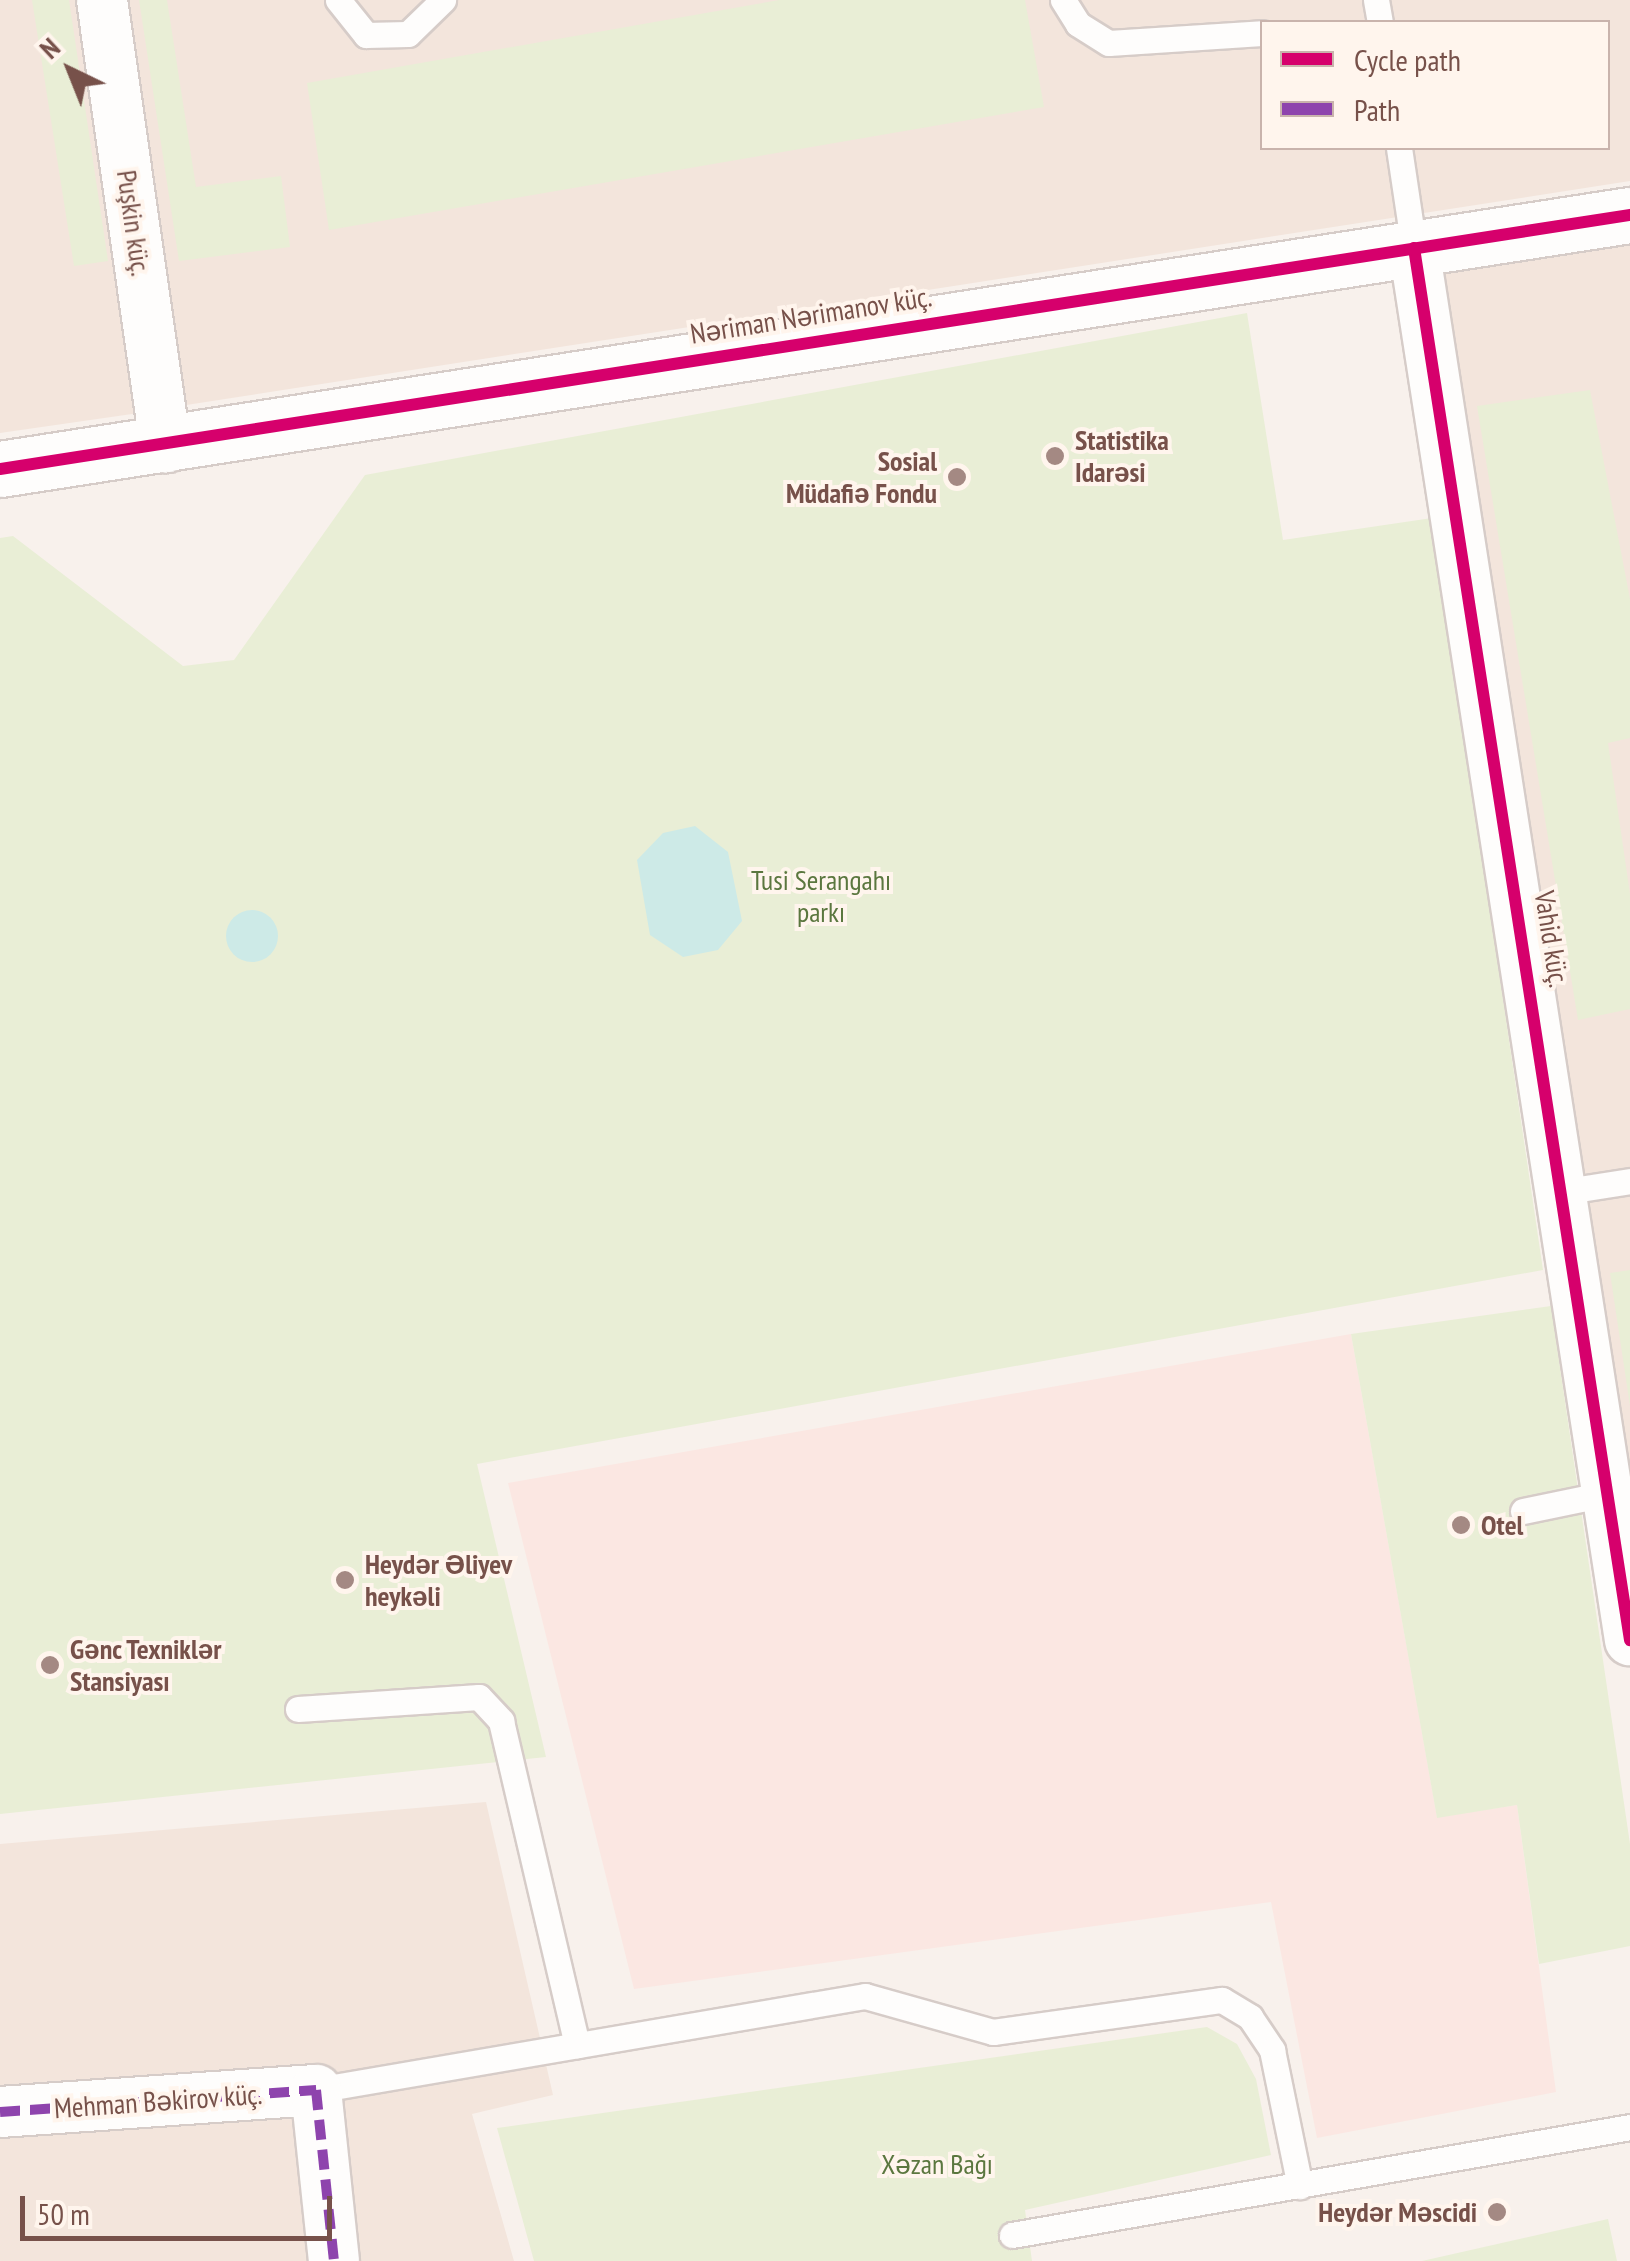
<!DOCTYPE html>
<meta charset="utf-8">
<style>
body{margin:0}
#map{position:relative;width:1630px;height:2261px;overflow:hidden;background:#f8f1ec;font-family:"PT Sans Narrow",sans-serif}
div>[style]{position:absolute}
.residential>*{inset:0;background:#f3e5dc}
.commercial>*{inset:0;background:#fbe7e2}
.green>*{inset:0;background:#e9eed6}
.water>*{inset:0;background:#cdeae7}
.round{border-radius:50%}
.roads{filter:drop-shadow(2px 0 #d6ccc8) drop-shadow(-2px 0 #d6ccc8) drop-shadow(0 2px #d6ccc8) drop-shadow(0 -2px #d6ccc8)}
.service>*{height:25px;margin:-12.5px;padding:0 12.5px;transform-origin:12.5px;border-radius:12.5px;background:#fefdfc}
.minor>*{height:50px;margin:-25px;padding:0 25px;transform-origin:25px;border-radius:25px;background:#fefdfc}
.tertiary>*{height:55px;margin:-27.5px;padding:0 27.5px;transform-origin:27.5px;border-radius:27.5px;background:#fefdfc}
.quiet>*{height:10px;margin-top:-5px;transform-origin:0;background:repeating-linear-gradient(90deg,#8e44ad 0 20px,transparent 0 30px)}
.cycleway>*{height:12px;margin:-6px;padding:0 6px;transform-origin:6px;border-radius:6px;background:#d6006c}
.dots>*{width:28px;height:28px;translate:-50% -50%;box-sizing:border-box;border:5px solid #fff5ed;border-radius:50%}
span{translate:-50% -50%;white-space:nowrap;text-align:center;line-height:1.15;-webkit-text-stroke:8px #fff5ed;paint-order:stroke}
.street-label{font-size:28px;color:#77514a}
.poi-label{font-size:28px;color:#77514a;font-weight:700}
.left{translate:0 -50%;text-align:left}
.right{translate:-100% -50%;text-align:right}
.park-label{font-size:28px;color:#5b773f}
.legend{position:absolute;left:1260px;top:20px;width:350px;height:130px;box-sizing:border-box;background:#fff5ed;border:2px solid #c9b3ac;margin:0;padding:12px 18px;list-style:none;font-size:30px;color:#77514a}
.legend li{display:flex;align-items:center;gap:20px;height:50px}
.legend b{width:50px;border:2px solid #c9b3ac}
.north{position:absolute;left:20px;top:20px;width:100px;height:100px;-webkit-text-stroke:8px #fff5ed;paint-order:stroke;rotate:317deg;font-size:28px;font-weight:700;line-height:40px;text-align:center;color:#77514a}
.north::after{content:'';display:block;margin:auto;width:35px;height:45px;background:#77514a;clip-path:polygon(50% 0,100% 100%,50% 72%,0 100%)}
.scale{position:absolute;left:20px;top:2196px;width:312px;height:45px;box-sizing:border-box;border:5px solid #77514a;border-top:0;padding-left:12px;font-size:30px;line-height:35px;white-space:nowrap;color:#77514a;-webkit-text-stroke:8px #fff5ed;paint-order:stroke}
</style>
<div id="map">
<div class="residential">
<div style="clip-path:polygon(0 0,77px 0,139px 413px,0 433px)"></div>
<div style="clip-path:polygon(evenodd,120px 0,1630px 0,1630px 181px,180px 406px,120px 0,1262px 22px,1608px 22px,1608px 148px,1262px 148px,1262px 22px)"></div>
<div style="clip-path:polygon(1630px 243px,1630px 1523px,1443px 272px)"></div>
<div style="clip-path:polygon(486px 1802px,553px 2095px,472px 2114px,514px 2261px,0 2261px,0 1844px)"></div>
</div>
<div class="commercial">
<div style="clip-path:polygon(1351px 1334px,1437px 1817px,1517px 1805px,1556px 2092px,1317px 2138px,1271px 1902px,634px 1989px,508px 1483px)"></div>
</div>
<div class="green">
<div style="clip-path:polygon(32px 0,69px 0,108px 261px,74px 266px)"></div>
<div style="clip-path:polygon(139px 0,167px 0,196px 187px,281px 176px,290px 247px,179px 261px)"></div>
<div style="clip-path:polygon(779px 0,1025px 0,1044px 107px,329px 230px,307px 83px)"></div>
<div style="clip-path:polygon(1247px 313px,1283px 540px,1432px 518px,1543px 1270px,477px 1464px,546px 1757px,0 1814px,0 538px,13px 536px,183px 666px,234px 660px,365px 475px)"></div>
<div style="clip-path:polygon(1590px 390px,1630px 599px,1630px 738px,1608px 743px,1630px 894px,1630px 1009px,1578px 1020px,1477px 406px)"></div>
<div style="clip-path:polygon(1630px 1270px,1630px 1406px,1610px 1273px)"></div>
<div style="clip-path:polygon(1551px 1306px,1630px 1844px,1630px 1946px,1539px 1964px,1517px 1805px,1437px 1818px,1351px 1334px)"></div>
<div style="clip-path:polygon(1207px 2027px,1237px 2044px,1256px 2079px,1271px 2155px,1025px 2210px,1032px 2261px,534px 2261px,497px 2128px)"></div>
<div style="clip-path:polygon(1608px 2219px,1617px 2261px,1422px 2261px)"></div>
</div>
<div class="water">
<div style="clip-path:polygon(695px 826px,728px 852px,742px 921px,718px 950px,683px 957px,650px 935px,637px 860px,663px 833px)"></div>
<div class="round" style="left:226px;top:910px;width:52px;height:52px"></div>
</div>
<div class="roads">
<div class="service">
<div style="left:338px;top:0;width:45px;rotate:51.3deg"></div>
<div style="left:366px;top:35px;width:42px;rotate:-1.4deg"></div>
<div style="left:408px;top:34px;width:49px;rotate:-44.2deg"></div>
<div style="left:1063px;top:0;width:28px;rotate:58deg"></div>
<div style="left:1078px;top:24px;width:36px;rotate:32deg"></div>
<div style="left:1109px;top:43px;width:153px;rotate:-3.7deg"></div>
<div style="left:1376px;top:0;width:22px;rotate:80deg"></div>
<div style="left:1399px;top:148px;width:101px;rotate:81.5deg"></div>
<div style="left:1567px;top:1191px;width:64px;rotate:-9deg"></div>
<div style="left:1523px;top:1511px;width:89px;rotate:-11.7deg"></div>
<div style="left:298px;top:1709px;width:181px;rotate:-3.8deg"></div>
<div style="left:479px;top:1697px;width:33px;rotate:47deg"></div>
<div style="left:501px;top:1721px;width:333px;rotate:76.8deg"></div>
<div style="left:316px;top:2090px;width:557px;rotate:-9.72deg"></div>
<div style="left:865px;top:1996px;width:133px;rotate:15.7deg"></div>
<div style="left:993px;top:2032px;width:231px;rotate:-8deg"></div>
<div style="left:1222px;top:2000px;width:33px;rotate:31deg"></div>
<div style="left:1250px;top:2017px;width:40px;rotate:56deg"></div>
<div style="left:1272px;top:2050px;width:139px;rotate:78.4deg"></div>
<div style="left:1012px;top:2235px;width:627px;rotate:-9.91deg"></div>
</div>
<div class="minor">
<div style="left:102px;top:0;width:452px;rotate:81.9deg"></div>
<div style="left:1414px;top:248px;width:1409px;rotate:81.18deg"></div>
<div style="left:0;top:2112px;width:317px;rotate:-4deg"></div>
<div style="left:316px;top:2090px;width:172px;rotate:84deg"></div>
</div>
<div class="tertiary">
<div style="left:0;top:469px;width:1650px;rotate:-8.86deg"></div>
</div>
</div>
<div class="quiet">
<div style="left:0;top:2112px;width:317px;rotate:-4deg"></div>
<div style="left:316px;top:2090px;width:172px;rotate:84deg"></div>
</div>
<div class="cycleway">
<div style="left:1414px;top:248px;width:1409px;rotate:81.18deg"></div>
<div style="left:0;top:469px;width:1650px;rotate:-8.86deg"></div>
</div>
<div class="dots">
<div style="left:1055px;top:456px;background:#a48983"></div>
<div style="left:957px;top:477px;background:#a48983"></div>
<div style="left:1461px;top:1525px;background:#a48983"></div>
<div style="left:345px;top:1580px;background:#a48983"></div>
<div style="left:50px;top:1665px;background:#a48983"></div>
<div style="left:1497px;top:2212px;background:#a48983"></div>
</div>
<div class="street-label">
<span style="left:134px;top:223px;rotate:82deg">Puşkin küç.</span>
<span style="left:811px;top:315px;rotate:-9deg">Nəriman Nərimanov küç.</span>
<span style="left:1552px;top:939px;rotate:81deg">Vahid küç.</span>
<span style="left:158px;top:2101px;rotate:-4deg">Mehman Bəkirov küç.</span>
</div>
<div class="poi-label">
<span class="left" style="left:1075px;top:456px">Statistika<br>Idarəsi</span>
<span class="right" style="left:937px;top:477px">Sosial<br>Müdafiə Fondu</span>
<span class="left" style="left:1481px;top:1525px">Otel</span>
<span class="left" style="left:365px;top:1580px">Heydər Əliyev<br>heykəli</span>
<span class="left" style="left:70px;top:1665px">Gənc Texniklər<br>Stansiyası</span>
<span class="right" style="left:1477px;top:2212px">Heydər Məscidi</span>
</div>
<div class="park-label">
<span style="left:821px;top:896px">Tusi Serangahı<br>parkı</span>
<span style="left:937px;top:2164px">Xəzan Bağı</span>
</div>
<ul class="legend">
<li><b style="height:12px;background:#d6006c"></b>Cycle path</li>
<li><b style="height:12px;background:#8e44ad"></b>Path</li>
</ul>
<div class="north">N</div>
<div class="scale">50 m</div>
</div>
